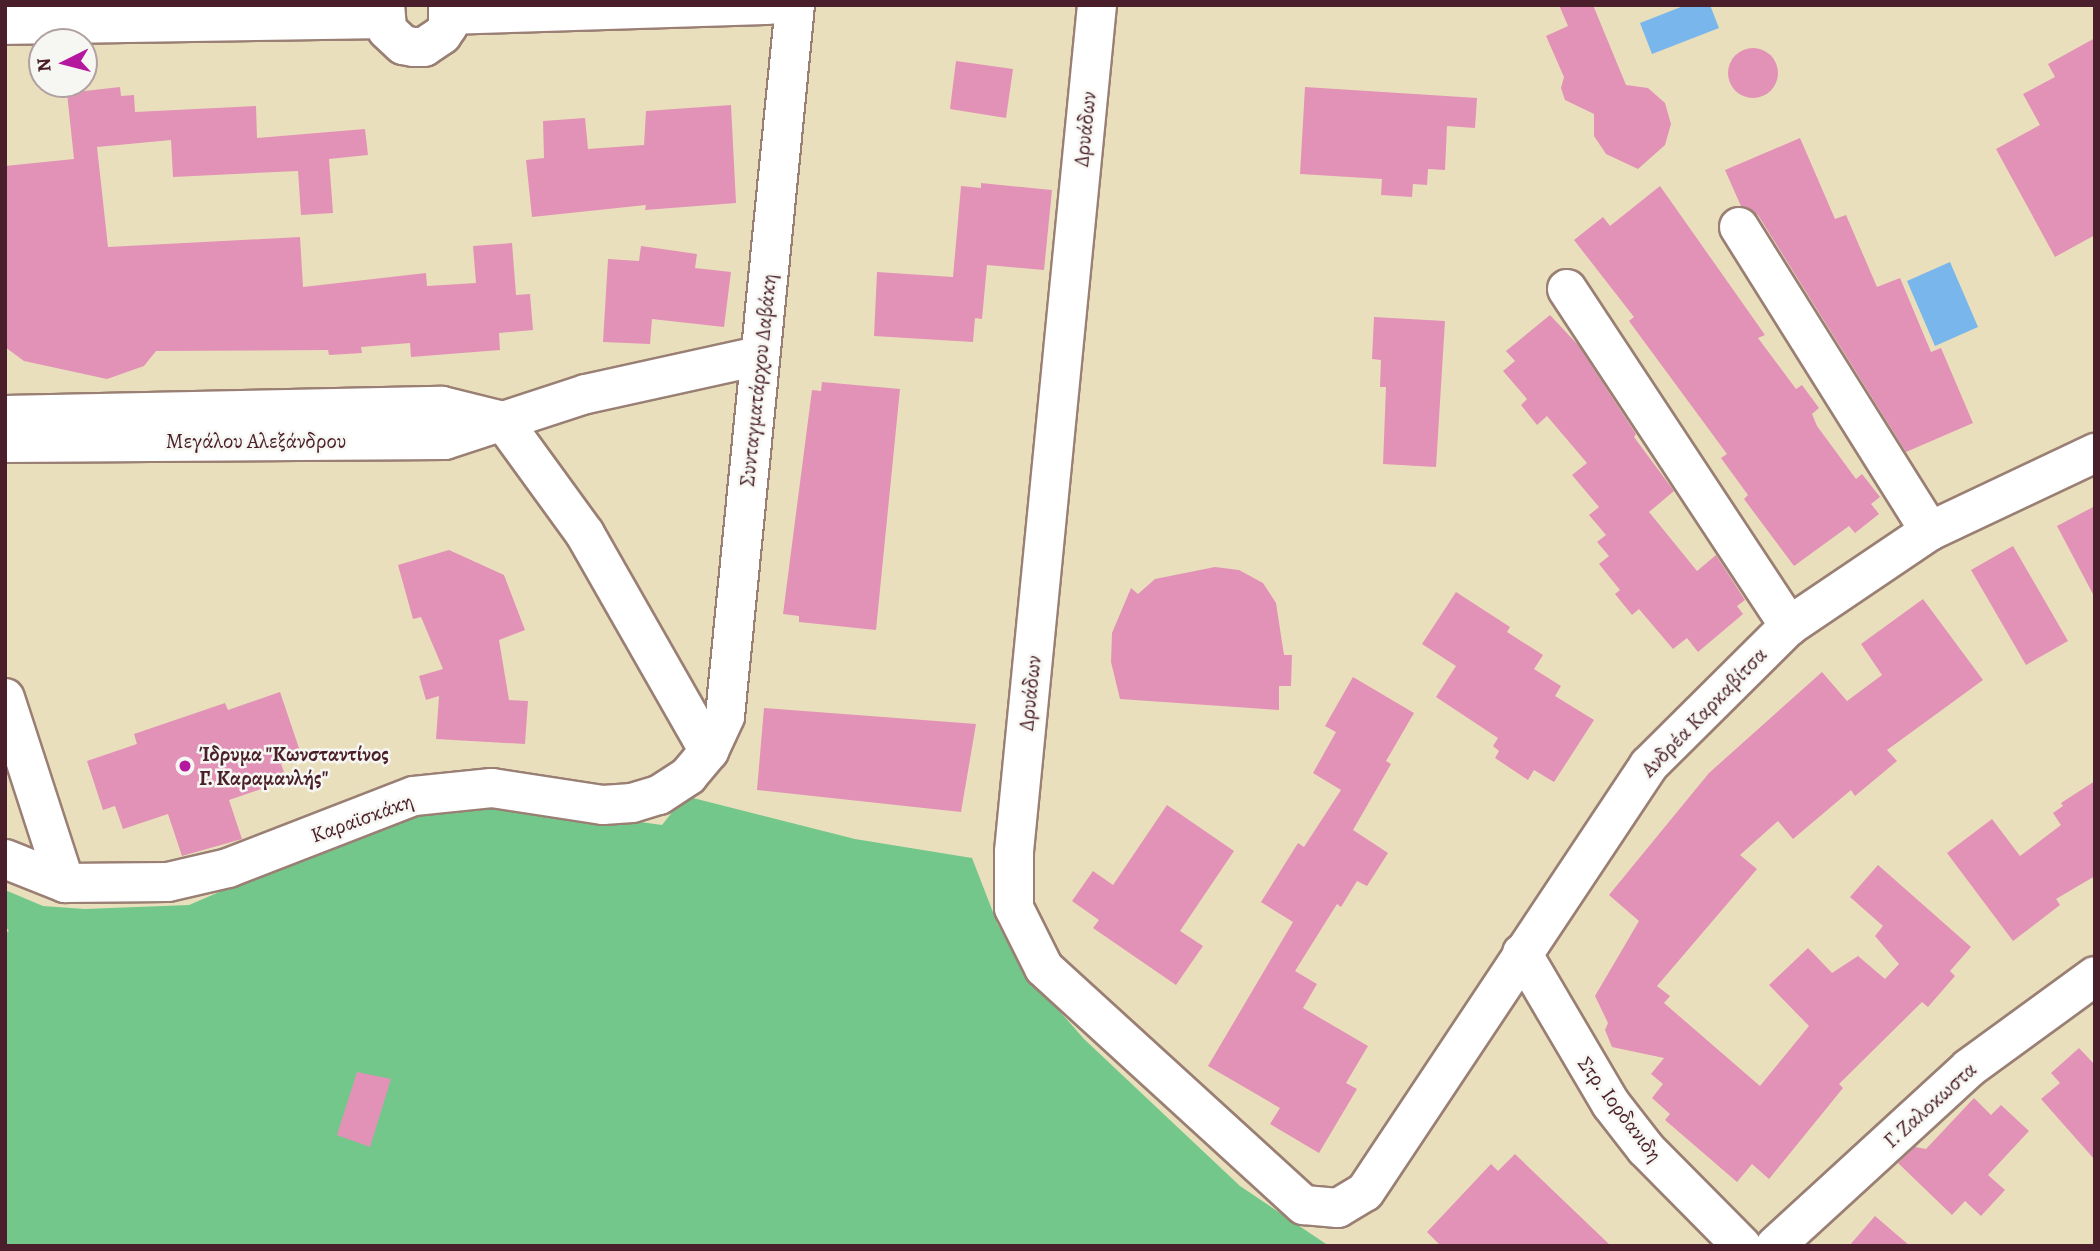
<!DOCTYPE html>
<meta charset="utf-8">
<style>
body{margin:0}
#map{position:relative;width:2100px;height:1251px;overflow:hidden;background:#eadfbc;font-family:Alegreya,serif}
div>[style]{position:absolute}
.green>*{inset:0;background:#74c78a}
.water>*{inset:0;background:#78b6eb}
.building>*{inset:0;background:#e292b6}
.round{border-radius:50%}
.roads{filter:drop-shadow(2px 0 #9a7f74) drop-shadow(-2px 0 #9a7f74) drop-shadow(0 2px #9a7f74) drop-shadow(0 -2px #9a7f74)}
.minor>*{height:38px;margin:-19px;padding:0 19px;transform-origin:19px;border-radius:19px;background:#fff}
.dots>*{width:19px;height:19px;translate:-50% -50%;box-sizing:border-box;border:4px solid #f6f6f2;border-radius:50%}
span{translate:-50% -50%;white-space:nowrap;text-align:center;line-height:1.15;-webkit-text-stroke:5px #f6f6f2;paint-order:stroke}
.street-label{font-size:21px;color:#4a1f2b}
.poi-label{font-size:21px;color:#4a1f2b;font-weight:700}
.left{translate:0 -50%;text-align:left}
.frame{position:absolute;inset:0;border:7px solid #4a1f2b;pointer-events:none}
.north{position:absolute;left:28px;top:28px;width:70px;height:70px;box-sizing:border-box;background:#f6f6f2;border:2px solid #b1a0a2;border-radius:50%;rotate:264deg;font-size:19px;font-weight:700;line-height:28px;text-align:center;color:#4a1f2b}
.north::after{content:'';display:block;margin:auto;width:24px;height:32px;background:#b5179e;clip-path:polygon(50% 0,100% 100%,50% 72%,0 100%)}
</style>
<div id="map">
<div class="green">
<div style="clip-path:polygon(685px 796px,855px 839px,972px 858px,998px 925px,1028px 975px,1084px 1039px,1240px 1186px,1329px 1246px,5px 1246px,5px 933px,9px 931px,5px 926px,5px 890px,43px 906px,85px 909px,189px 905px,423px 805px,491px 801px,662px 825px)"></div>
</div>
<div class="water">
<div style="clip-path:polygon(1686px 5px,1710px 5px,1719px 28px,1652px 54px,1640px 23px)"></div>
<div style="clip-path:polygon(1950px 262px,1978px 327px,1935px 346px,1907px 281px)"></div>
</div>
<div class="building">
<div style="clip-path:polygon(1559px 5px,1593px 5px,1626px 85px,1648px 88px,1665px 103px,1671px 124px,1665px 145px,1638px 169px,1606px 154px,1594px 136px,1594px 114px,1565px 100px,1561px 88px,1564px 77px,1546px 36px,1568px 26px)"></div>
<div style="clip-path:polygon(2095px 38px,2095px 235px,2055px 257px,1996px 149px,2040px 125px,2023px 94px,2055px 77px,2048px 64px)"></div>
<div class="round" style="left:1728px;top:48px;width:50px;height:50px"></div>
<div style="clip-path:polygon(956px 61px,1013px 69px,1006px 118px,950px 109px)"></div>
<div style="clip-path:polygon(120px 87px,121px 96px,134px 95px,135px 112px,256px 106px,257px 138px,365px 129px,368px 155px,329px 159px,333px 213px,301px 215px,298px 171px,173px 177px,171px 140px,97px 147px,108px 247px,300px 237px,303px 287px,426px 273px,427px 286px,476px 283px,473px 246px,512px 243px,516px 295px,530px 294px,533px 330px,499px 333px,500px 350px,411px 357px,410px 343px,361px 347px,362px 353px,329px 355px,328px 350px,156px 351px,144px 366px,107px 379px,24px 361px,5px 347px,5px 166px,74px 159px,67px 93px)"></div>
<div style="clip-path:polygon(1305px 87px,1477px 98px,1475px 128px,1447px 126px,1445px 170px,1428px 169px,1427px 185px,1413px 184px,1412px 197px,1381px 195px,1382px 179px,1300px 174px)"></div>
<div style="clip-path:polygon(731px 105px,736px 203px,645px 210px,646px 205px,532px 217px,526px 160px,544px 158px,543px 121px,585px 118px,588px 149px,644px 145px,646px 111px)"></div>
<div style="clip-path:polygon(1800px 138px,1835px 219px,1846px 215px,1877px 287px,1900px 278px,1931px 352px,1941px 348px,1973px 423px,1906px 452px,1758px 215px,1741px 206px,1725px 170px)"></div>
<div style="clip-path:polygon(981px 183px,1052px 190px,1044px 270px,987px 265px,982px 319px,975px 318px,973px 342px,874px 336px,877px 272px,953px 277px,961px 186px,981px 188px)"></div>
<div style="clip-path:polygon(1660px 186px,1765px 335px,1758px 338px,1796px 389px,1802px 385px,1819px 408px,1812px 414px,1817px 426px,1856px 479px,1862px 474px,1880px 497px,1871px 504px,1879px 514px,1855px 533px,1849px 526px,1794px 566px,1744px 499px,1748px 495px,1721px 458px,1727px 454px,1629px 321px,1634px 317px,1574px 240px,1603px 217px,1610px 226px)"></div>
<div style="clip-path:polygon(641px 246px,697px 254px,695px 268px,731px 272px,724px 327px,652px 319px,650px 344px,603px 342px,608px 259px,639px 261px)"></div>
<div style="clip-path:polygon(1550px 315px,1578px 345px,1636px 434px,1634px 437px,1674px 491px,1649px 512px,1697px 571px,1716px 555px,1745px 600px,1737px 606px,1743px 614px,1698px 652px,1687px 638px,1673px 649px,1639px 609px,1632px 615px,1615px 594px,1620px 590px,1599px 564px,1609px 556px,1597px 542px,1606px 535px,1589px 515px,1599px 507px,1572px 475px,1587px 463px,1547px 416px,1537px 425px,1521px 405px,1527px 399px,1503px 371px,1515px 361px,1506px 351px)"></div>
<div style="clip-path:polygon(1374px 317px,1445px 321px,1436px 467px,1383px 464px,1386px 387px,1380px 387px,1381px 360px,1372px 359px)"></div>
<div style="clip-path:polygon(822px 382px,900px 389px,876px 630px,799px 622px,799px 616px,783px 614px,812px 390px,821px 391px)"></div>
<div style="clip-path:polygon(2095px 506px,2095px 598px,2057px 526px)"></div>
<div style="clip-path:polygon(2013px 546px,2068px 641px,2026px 665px,1971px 570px)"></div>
<div style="clip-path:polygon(449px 550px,504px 575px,525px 630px,499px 640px,509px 700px,528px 701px,525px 744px,436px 739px,439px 696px,426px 700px,419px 676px,443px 669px,421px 617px,413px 619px,398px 565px)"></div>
<div style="clip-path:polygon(1215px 567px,1239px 570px,1263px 583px,1276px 603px,1284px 655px,1292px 655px,1291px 686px,1279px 686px,1279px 710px,1120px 699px,1111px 662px,1112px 633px,1131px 588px,1138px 594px,1155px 579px)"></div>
<div style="clip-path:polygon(1456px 592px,1510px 627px,1507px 632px,1543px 655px,1534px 669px,1561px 686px,1555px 696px,1594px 720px,1554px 782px,1534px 770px,1528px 780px,1495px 758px,1499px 751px,1493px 746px,1498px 738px,1436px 697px,1456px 666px,1422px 644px)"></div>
<div style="clip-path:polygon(1923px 599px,1983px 680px,1887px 750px,1897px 761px,1855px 796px,1851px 790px,1793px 839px,1778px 821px,1740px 855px,1757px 869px,1657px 986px,1670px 996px,1664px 1003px,1760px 1086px,1809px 1026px,1769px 985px,1808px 948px,1832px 973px,1858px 956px,1885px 979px,1899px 964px,1875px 936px,1883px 926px,1850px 897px,1878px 865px,1971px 947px,1950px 971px,1955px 976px,1928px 1007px,1922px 1002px,1839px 1084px,1843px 1088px,1769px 1179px,1752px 1164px,1737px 1182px,1665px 1120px,1670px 1114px,1652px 1098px,1663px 1084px,1651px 1074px,1664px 1058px,1612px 1047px,1605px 1030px,1608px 1023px,1595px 996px,1639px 921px,1609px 895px,1709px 773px,1822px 672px,1847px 701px,1882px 675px,1861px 644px)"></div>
<div style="clip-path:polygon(1353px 677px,1414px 713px,1386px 761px,1391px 764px,1353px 830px,1388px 853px,1367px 886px,1357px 881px,1341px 907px,1337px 904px,1295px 971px,1317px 984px,1303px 1008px,1368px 1046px,1346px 1083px,1357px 1089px,1319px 1153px,1270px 1124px,1280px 1108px,1208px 1066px,1293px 922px,1261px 902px,1298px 843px,1304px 847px,1341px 790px,1313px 773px,1336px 732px,1325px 726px)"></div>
<div style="clip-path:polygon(280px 692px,302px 757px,281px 764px,287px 780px,229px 800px,242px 839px,182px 856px,168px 814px,123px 829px,115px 806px,103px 810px,87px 761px,137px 744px,134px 734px,225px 703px,228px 710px)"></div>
<div style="clip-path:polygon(764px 708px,976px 724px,961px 812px,757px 790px)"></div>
<div style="clip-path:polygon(2095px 781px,2095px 876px,2056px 899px,2060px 905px,2013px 941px,1947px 853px,1992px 819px,2020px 856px,2061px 825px,2053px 813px,2063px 806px,2061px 803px)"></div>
<div style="clip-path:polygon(1167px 805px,1234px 851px,1180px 931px,1203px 946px,1176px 985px,1093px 928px,1099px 920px,1072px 901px,1093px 871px,1113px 885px)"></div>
<div style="clip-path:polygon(2079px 1048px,2095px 1065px,2095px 1160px,2041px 1099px,2060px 1083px,2051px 1073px)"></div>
<div style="clip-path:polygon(357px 1072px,391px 1079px,370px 1147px,337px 1135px)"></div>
<div style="clip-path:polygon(1974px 1098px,1991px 1115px,2001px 1105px,2029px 1131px,1988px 1175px,2005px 1190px,1981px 1216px,1965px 1201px,1952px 1215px,1898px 1163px,1915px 1147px,1926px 1149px)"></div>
<div style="clip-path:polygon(1515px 1154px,1611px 1246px,1441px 1246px,1427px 1232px,1491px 1164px,1498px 1171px)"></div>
<div style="clip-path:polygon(1875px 1216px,1910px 1246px,1849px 1246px)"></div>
</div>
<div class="roads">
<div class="minor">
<div style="left:385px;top:5px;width:25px;rotate:85deg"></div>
<div style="left:387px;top:30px;width:22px;rotate:43deg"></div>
<div style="left:403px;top:45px;width:10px;rotate:11deg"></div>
<div style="left:413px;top:47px;width:11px"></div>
<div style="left:424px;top:47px;width:22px;rotate:-34deg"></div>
<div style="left:442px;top:35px;width:11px;rotate:-56deg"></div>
<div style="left:448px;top:26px;width:21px;rotate:-90deg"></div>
<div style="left:1097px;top:5px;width:851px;rotate:95.6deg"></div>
<div style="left:1014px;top:852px;width:56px;rotate:90deg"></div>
<div style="left:1014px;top:908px;width:67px;rotate:63.4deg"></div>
<div style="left:1044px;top:968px;width:352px;rotate:42.4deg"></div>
<div style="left:1304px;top:1205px;width:34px;rotate:5deg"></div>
<div style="left:1338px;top:1208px;width:31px;rotate:-31deg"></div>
<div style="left:1365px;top:1192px;width:513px;rotate:-56.37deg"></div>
<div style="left:1649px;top:765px;width:197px;rotate:-44.8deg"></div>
<div style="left:1789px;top:626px;width:170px;rotate:-34deg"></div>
<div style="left:1930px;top:531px;width:183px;rotate:-25.3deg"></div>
<div style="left:450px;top:15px;width:320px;rotate:-1.8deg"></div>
<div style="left:5px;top:25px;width:378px;rotate:-0.9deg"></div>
<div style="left:1739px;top:227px;width:359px;rotate:57.9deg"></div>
<div style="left:1567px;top:289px;width:404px;rotate:56.6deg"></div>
<div style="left:5px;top:415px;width:437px;rotate:-1.2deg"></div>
<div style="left:442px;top:406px;width:63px;rotate:13.8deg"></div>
<div style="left:503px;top:421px;width:140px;rotate:54deg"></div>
<div style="left:585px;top:534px;width:250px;rotate:60.3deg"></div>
<div style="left:5px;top:443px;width:440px;rotate:-0.4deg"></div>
<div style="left:445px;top:440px;width:148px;rotate:-18.1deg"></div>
<div style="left:586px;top:394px;width:177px;rotate:-12.4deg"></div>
<div style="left:5px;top:698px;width:194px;rotate:72deg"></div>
<div style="left:5px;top:859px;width:65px;rotate:21.8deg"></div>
<div style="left:65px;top:883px;width:103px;rotate:-0.6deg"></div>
<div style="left:168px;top:882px;width:62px;rotate:-13.1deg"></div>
<div style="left:228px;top:868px;width:199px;rotate:-21.2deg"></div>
<div style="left:414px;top:796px;width:78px;rotate:-5.9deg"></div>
<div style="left:492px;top:788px;width:112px;rotate:8.7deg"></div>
<div style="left:603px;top:805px;width:29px;rotate:-4deg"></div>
<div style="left:632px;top:803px;width:28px;rotate:-17deg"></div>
<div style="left:659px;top:795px;width:35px;rotate:-33deg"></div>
<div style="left:688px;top:776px;width:33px;rotate:-50deg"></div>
<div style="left:709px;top:751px;width:38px;rotate:-65deg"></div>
<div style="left:725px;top:716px;width:714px;rotate:-84.38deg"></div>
<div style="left:1522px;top:953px;width:175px;rotate:59.5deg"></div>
<div style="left:1611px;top:1104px;width:57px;rotate:52.1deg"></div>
<div style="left:1646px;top:1149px;width:136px;rotate:45.3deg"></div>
<div style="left:1775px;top:1246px;width:263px;rotate:-42.5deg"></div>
<div style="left:1969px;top:1068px;width:156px;rotate:-36.1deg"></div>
</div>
</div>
<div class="dots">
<div style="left:185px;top:766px;background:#b5179e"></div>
</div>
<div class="street-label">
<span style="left:1085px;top:129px;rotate:-84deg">Δρυάδων</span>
<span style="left:758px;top:380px;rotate:-84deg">Συνταγματάρχου Δαβάκη</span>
<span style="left:256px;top:441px">Μεγάλου Αλεξάνδρου</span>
<span style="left:1030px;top:693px;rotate:-84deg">Δρυάδων</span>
<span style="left:1704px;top:712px;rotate:-46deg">Ανδρέα Καρκαβίτσα</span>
<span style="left:362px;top:818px;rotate:-20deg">Καραϊσκάκη</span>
<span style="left:1930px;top:1105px;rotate:-42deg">Γ. Ζαλοκωστα</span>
<span style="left:1620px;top:1109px;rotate:53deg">Στρ. Ιορδανιδη</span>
</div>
<div class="poi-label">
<span class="left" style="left:199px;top:766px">Ίδρυμα "Κωνσταντίνος<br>Γ. Καραμανλής"</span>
</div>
<div class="frame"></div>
<div class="north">N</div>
</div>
